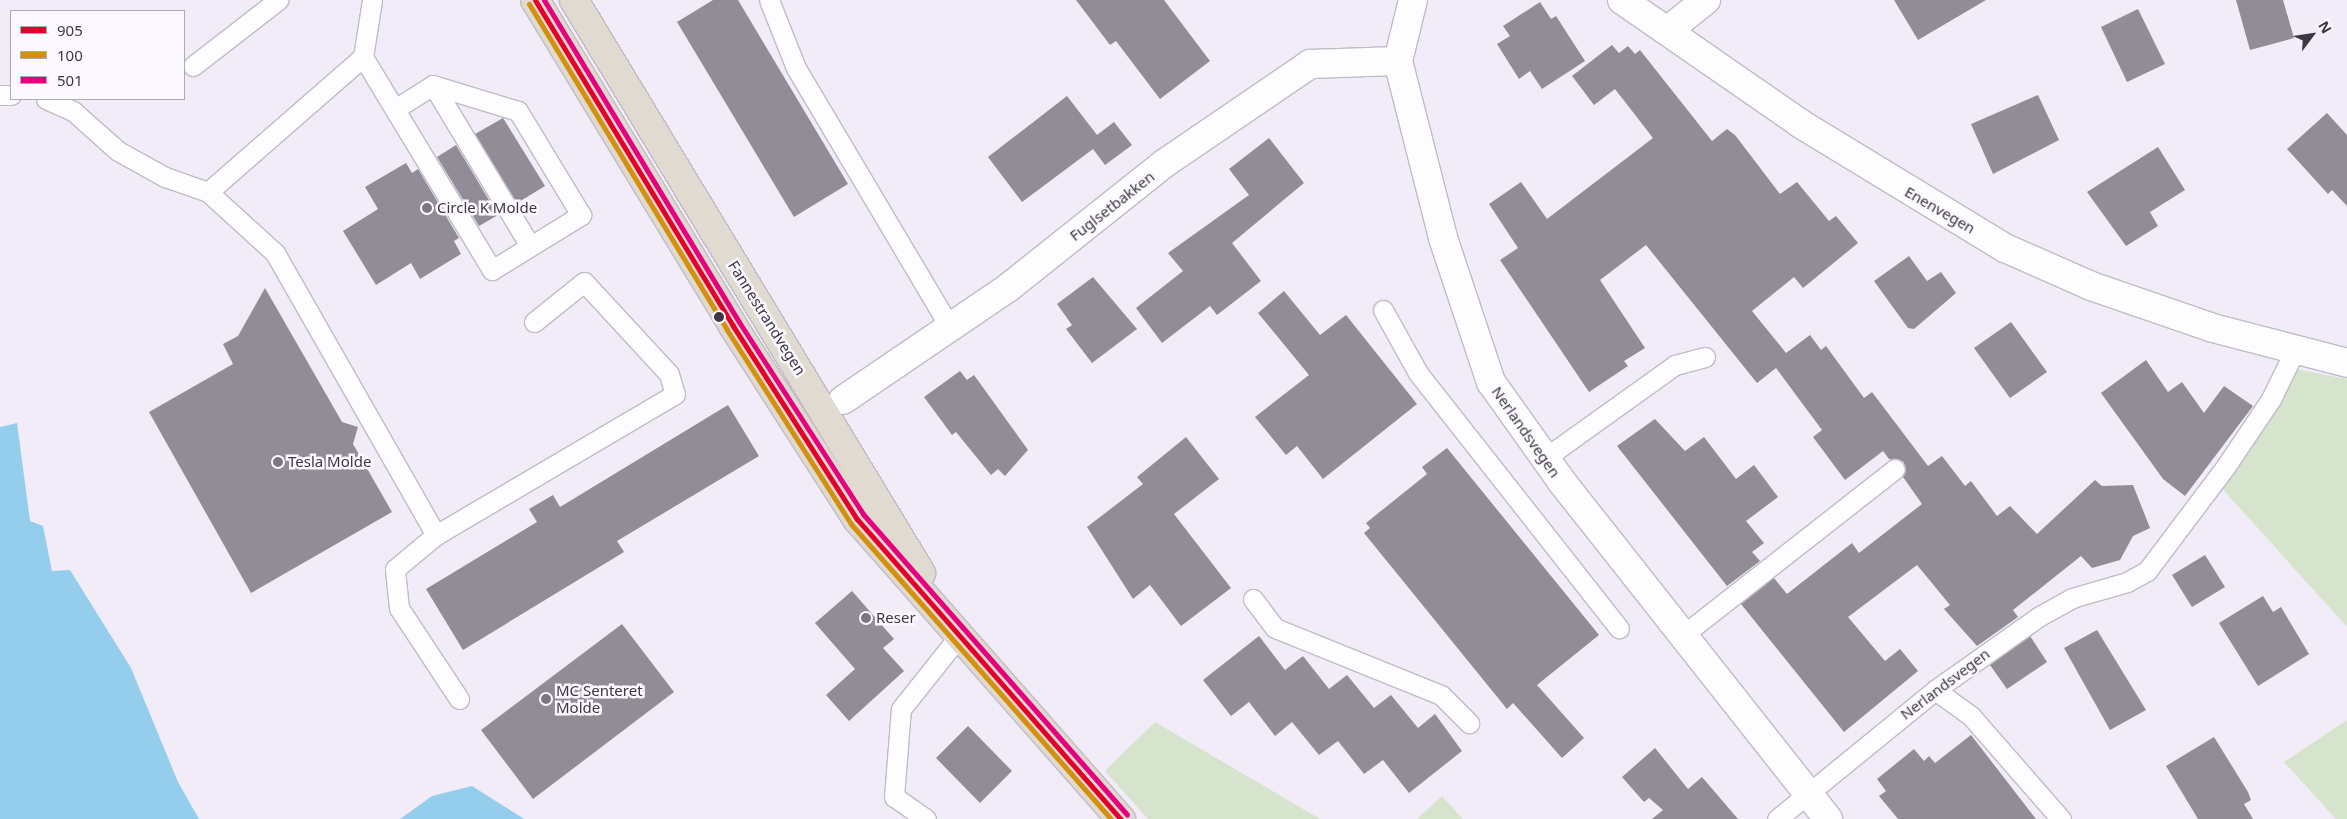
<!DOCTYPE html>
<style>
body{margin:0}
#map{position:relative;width:2347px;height:819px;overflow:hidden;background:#f1ecf7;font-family:"Noto Sans",sans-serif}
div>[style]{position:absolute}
.green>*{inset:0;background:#d7e4cd}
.water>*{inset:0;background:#94ceec}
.building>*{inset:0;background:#918c96}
.roads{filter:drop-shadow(1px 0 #c0bcc6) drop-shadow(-1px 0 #c0bcc6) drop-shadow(0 1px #c0bcc6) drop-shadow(0 -1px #c0bcc6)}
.service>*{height:19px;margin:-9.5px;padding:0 9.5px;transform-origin:9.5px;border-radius:9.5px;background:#fdfcfe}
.minor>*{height:28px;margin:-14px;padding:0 14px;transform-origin:14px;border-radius:14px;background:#fdfcfe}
.trunk>*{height:28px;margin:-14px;padding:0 14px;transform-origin:14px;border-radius:14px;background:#e0dad0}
.bus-1>*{height:5px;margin:-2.5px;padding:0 2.5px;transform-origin:2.5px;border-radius:2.5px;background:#e4002b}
.bus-2>*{height:5px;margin:-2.5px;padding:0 2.5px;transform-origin:2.5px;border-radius:2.5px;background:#d2900d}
.bus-3>*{height:5px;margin:-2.5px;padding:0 2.5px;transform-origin:2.5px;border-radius:2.5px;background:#e5007d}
.dots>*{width:14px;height:14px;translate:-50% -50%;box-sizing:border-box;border:2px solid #fbf8ff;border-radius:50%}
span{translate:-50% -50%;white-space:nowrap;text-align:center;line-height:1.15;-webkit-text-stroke:5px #fbf8ff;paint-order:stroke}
.street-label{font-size:15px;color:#3c3743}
.poi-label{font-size:15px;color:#3c3743}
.left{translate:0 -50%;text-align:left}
.legend{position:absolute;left:10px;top:10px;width:175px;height:90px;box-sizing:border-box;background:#fbf8ff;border:1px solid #afabb4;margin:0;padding:6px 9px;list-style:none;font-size:15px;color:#3c3743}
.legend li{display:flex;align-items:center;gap:10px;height:25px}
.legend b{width:25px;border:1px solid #afabb4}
.north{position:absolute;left:2287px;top:10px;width:50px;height:50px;-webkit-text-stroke:4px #fbf8ff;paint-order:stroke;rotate:59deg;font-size:14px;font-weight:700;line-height:20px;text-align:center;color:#3c3743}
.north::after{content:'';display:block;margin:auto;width:18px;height:22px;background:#3c3743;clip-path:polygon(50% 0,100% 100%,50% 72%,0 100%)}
</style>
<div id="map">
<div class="green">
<div style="clip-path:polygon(2295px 369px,2347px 379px,2347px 627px,2218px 484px)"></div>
<div style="clip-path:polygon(2347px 720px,2347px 819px,2336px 819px,2284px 762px)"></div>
<div style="clip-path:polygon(1155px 722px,1320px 819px,1148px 819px,1105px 771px)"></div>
<div style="clip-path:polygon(1442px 796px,1463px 819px,1417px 819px)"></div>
</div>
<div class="water">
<div style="clip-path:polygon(17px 423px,30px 521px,43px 526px,52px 571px,70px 570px,131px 668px,178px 782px,199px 819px,0 819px,0 427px)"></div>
<div style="clip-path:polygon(472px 786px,524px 819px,400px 819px,432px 796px)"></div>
</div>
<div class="building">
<div style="clip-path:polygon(713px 0,738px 0,848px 184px,794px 217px,677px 22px)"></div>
<div style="clip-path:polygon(1076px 0,1164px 0,1210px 61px,1160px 99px,1116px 41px,1110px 45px)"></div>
<div style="clip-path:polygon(1894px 0,1986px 0,1918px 40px)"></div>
<div style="clip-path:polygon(2236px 0,2283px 0,2294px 38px,2250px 50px)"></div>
<div style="clip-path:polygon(1540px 2px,1551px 19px,1556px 16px,1585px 61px,1542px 89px,1530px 71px,1519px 79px,1497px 44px,1510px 36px,1503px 26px)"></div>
<div style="clip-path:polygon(2138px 9px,2165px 64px,2127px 82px,2101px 27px)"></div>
<div style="clip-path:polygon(1612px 45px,1619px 53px,1628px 46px,1635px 54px,1640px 50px,1712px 141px,1727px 129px,1735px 135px,1780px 194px,1797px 182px,1829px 221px,1836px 216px,1858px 243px,1803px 288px,1794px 277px,1752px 311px,1786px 353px,1810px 335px,1821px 350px,1826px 346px,1864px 398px,1872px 392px,1928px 466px,1942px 456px,1965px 486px,1971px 481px,1997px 516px,2010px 506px,2037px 534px,2095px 480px,2102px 486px,2133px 485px,2150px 528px,2133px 536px,2120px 560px,2092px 568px,2081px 556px,2013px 610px,2018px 617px,1977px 646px,1944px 609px,1950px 605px,1917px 565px,1848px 617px,1885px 661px,1900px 649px,1918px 671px,1844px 732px,1741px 604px,1774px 578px,1787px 594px,1852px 543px,1859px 553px,1922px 504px,1903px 477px,1904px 462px,1889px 459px,1883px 451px,1845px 480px,1813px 437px,1822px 430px,1776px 368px,1757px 383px,1646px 245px,1600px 280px,1645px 348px,1624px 361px,1628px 366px,1589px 392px,1500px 260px,1518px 248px,1489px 204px,1521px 182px,1547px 219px,1653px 138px,1615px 89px,1594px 105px,1572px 76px)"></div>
<div style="clip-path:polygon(2038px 95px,2059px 140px,1993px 174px,1971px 124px)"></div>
<div style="clip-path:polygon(1067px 96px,1097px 135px,1114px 122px,1132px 145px,1105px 165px,1093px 149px,1022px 202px,988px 157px)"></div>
<div style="clip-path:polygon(2327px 113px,2347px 135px,2347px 206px,2332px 190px,2328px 194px,2287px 149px)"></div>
<div style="clip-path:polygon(503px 118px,545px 186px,517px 203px,475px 134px)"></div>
<div style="clip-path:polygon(1269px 138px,1304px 183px,1232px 243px,1261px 281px,1217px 315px,1210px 306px,1162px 343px,1136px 308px,1183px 271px,1168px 253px,1249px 195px,1229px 169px)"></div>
<div style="clip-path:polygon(456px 145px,498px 215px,479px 226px,437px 157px)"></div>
<div style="clip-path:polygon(2158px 147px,2185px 190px,2150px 212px,2158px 226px,2126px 246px,2087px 192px)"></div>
<div style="clip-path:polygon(406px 163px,412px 173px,418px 169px,459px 238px,454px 241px,461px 254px,420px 279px,411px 263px,376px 285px,343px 231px,378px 209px,365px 187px)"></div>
<div style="clip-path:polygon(1909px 256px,1927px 281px,1941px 272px,1956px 293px,1914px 329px,1908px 328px,1874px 281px)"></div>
<div style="clip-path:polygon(1093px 277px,1137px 329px,1092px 363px,1066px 329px,1072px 325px,1057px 304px)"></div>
<div style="clip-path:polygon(265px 288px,342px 422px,358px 427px,353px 444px,392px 512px,251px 593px,149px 412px,233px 364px,223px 344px,238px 336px)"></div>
<div style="clip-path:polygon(1284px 291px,1320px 335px,1346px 315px,1417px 404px,1323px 479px,1297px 446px,1286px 455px,1255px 417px,1309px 375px,1258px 313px)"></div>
<div style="clip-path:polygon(2011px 322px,2047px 372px,2010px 398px,1974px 348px)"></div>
<div style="clip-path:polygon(2146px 360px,2168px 392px,2182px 382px,2204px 413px,2224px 386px,2253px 406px,2185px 496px,2163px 479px,2101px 393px)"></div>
<div style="clip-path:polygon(960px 371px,967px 380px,974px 375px,1028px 450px,1005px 476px,998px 469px,991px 475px,956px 432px,952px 435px,924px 397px)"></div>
<div style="clip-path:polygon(728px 405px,759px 456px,617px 541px,624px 552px,463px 650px,426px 589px,537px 522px,529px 509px,553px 495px,560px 507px)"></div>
<div style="clip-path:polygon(1655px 419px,1685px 451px,1704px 437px,1736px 479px,1754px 465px,1778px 497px,1746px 521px,1764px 543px,1752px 552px,1760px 561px,1727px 586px,1617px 446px)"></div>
<div style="clip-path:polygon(1186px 437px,1219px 479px,1174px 514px,1231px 588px,1181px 626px,1150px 585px,1133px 599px,1087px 527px,1143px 484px,1137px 477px)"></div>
<div style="clip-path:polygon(1447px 448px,1599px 635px,1537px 685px,1584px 738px,1562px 758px,1513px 703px,1507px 709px,1364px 533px,1370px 528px,1366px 523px,1427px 474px,1422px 467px)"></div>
<div style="clip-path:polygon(2205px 555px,2225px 587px,2192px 607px,2172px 575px)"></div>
<div style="clip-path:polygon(852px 591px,894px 639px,883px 648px,904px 671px,849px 721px,826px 695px,855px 669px,815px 623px)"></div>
<div style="clip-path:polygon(2263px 596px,2273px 612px,2281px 607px,2309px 654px,2258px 686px,2219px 623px)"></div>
<div style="clip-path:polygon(622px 624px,674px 692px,533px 799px,481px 730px)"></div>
<div style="clip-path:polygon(2097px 630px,2146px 710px,2110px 730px,2064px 648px)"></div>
<div style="clip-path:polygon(1259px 636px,1285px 670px,1303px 656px,1329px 689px,1347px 675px,1374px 708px,1391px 695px,1418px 728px,1435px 714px,1462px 751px,1409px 793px,1383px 760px,1364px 774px,1338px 741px,1319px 755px,1292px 722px,1275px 736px,1249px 702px,1231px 716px,1203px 680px)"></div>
<div style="clip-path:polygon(2030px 636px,2047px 662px,2007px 689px,1990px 665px)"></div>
<div style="clip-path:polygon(968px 726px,1012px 771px,980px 803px,936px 758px)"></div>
<div style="clip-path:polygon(1971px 735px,2036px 819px,1898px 819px,1879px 796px,1886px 791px,1877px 779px,1914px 749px,1924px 761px,1929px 756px,1935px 763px)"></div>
<div style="clip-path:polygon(2214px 737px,2248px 792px,2251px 800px,2244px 804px,2253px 819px,2198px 819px,2166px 766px)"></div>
<div style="clip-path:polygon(1655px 748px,1688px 789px,1702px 777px,1738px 819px,1652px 819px,1663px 810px,1649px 798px,1644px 802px,1622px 777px)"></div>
</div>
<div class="roads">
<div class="service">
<div style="left:769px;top:0;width:73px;rotate:68.3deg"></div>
<div style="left:796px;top:68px;width:301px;rotate:59.3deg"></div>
<div style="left:363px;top:57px;width:249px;rotate:58.8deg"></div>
<div style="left:492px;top:270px;width:105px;rotate:-31.7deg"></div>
<div style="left:581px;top:215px;width:122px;rotate:-121.2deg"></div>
<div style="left:518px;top:111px;width:89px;rotate:-163deg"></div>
<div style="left:433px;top:85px;width:45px;rotate:147.7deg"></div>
<div style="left:193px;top:66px;width:108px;rotate:-37.8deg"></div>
<div style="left:433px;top:85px;width:188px;rotate:58.9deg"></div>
<div style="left:0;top:95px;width:11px"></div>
<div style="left:46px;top:99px;width:30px;rotate:24deg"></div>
<div style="left:73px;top:111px;width:60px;rotate:41.6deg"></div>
<div style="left:118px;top:151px;width:54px;rotate:29deg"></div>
<div style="left:165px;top:177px;width:46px;rotate:19.2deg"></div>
<div style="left:208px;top:192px;width:91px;rotate:42.3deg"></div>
<div style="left:275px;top:253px;width:325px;rotate:60.3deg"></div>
<div style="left:208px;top:192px;width:206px;rotate:-41.1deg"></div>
<div style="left:363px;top:57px;width:58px;rotate:-81deg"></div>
<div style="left:1383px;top:310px;width:72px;rotate:60.9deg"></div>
<div style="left:1418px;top:373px;width:325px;rotate:51.8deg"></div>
<div style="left:1545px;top:458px;width:160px;rotate:-35.6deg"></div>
<div style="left:1675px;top:365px;width:31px;rotate:-15deg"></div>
<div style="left:1253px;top:599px;width:36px;rotate:53deg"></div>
<div style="left:1275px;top:628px;width:179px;rotate:22deg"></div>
<div style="left:1441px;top:695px;width:40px;rotate:45deg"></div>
<div style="left:1683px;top:635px;width:269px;rotate:-38.1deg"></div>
<div style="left:1935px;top:690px;width:44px;rotate:35.8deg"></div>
<div style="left:1971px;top:716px;width:137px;rotate:48.9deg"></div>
<div style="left:459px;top:699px;width:109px;rotate:-123.4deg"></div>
<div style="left:399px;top:608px;width:39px;rotate:-96deg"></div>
<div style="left:395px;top:569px;width:53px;rotate:-39.7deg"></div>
<div style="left:436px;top:535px;width:277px;rotate:-30.5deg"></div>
<div style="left:675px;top:394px;width:21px;rotate:-107deg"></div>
<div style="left:669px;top:374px;width:125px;rotate:-132.7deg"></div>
<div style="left:584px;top:282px;width:64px;rotate:141.3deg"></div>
<div style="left:926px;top:819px;width:39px;rotate:-145deg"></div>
<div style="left:894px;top:797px;width:88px;rotate:-85.5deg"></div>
<div style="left:901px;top:709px;width:93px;rotate:-51.5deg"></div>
<div style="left:1777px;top:819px;width:204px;rotate:-39.2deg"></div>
<div style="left:1935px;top:690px;width:126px;rotate:-35.3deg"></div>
<div style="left:2038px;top:617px;width:39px;rotate:-29deg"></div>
<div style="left:2072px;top:598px;width:57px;rotate:-16.2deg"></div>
<div style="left:2127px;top:582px;width:23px;rotate:-29deg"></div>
<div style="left:2147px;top:571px;width:131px;rotate:-53deg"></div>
<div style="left:2226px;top:466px;width:81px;rotate:-56.1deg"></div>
<div style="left:2271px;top:399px;width:52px;rotate:-63.9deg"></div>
</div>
<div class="minor">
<div style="left:1413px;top:0;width:63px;rotate:103.8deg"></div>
<div style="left:1398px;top:61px;width:183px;rotate:75.7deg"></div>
<div style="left:1443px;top:238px;width:152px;rotate:71.6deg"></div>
<div style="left:1491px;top:382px;width:123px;rotate:54.6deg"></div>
<div style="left:1562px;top:482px;width:429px;rotate:51.7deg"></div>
<div style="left:1622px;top:0;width:218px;rotate:34.7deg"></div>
<div style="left:1801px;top:124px;width:239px;rotate:31.3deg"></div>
<div style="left:2005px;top:248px;width:94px;rotate:23.8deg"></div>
<div style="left:2091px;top:286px;width:129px;rotate:19deg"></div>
<div style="left:2213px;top:328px;width:138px;rotate:14.6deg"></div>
<div style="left:1667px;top:31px;width:50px;rotate:-38.5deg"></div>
<div style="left:843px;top:400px;width:201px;rotate:-34.2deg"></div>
<div style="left:1009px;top:287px;width:199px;rotate:-38.5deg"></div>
<div style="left:1165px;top:163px;width:176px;rotate:-34.3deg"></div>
<div style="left:1310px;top:64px;width:88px;rotate:-2deg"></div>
</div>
<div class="trunk">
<div style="left:535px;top:0;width:381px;rotate:58.7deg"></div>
<div style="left:733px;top:326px;width:229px;rotate:57.3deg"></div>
<div style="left:857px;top:519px;width:400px;rotate:48.7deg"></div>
<div style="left:574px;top:0;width:670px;rotate:58.8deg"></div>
</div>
</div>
<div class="bus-1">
<div style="left:535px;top:0;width:381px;rotate:58.7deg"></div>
<div style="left:733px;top:326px;width:229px;rotate:57.3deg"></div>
<div style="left:857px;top:519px;width:400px;rotate:48.7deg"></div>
</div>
<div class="bus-2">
<div style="left:529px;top:4px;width:381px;rotate:58.7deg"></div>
<div style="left:727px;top:330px;width:230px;rotate:57.4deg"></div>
<div style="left:851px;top:524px;width:393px;rotate:48.6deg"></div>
</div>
<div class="bus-3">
<div style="left:544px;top:0;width:376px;rotate:58.8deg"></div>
<div style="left:739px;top:322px;width:229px;rotate:57.1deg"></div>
<div style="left:863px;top:514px;width:400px;rotate:48.7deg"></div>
</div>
<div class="dots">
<div style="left:427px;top:208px;background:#7b7682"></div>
<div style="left:719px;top:317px;background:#3c3743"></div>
<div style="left:278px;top:462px;background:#7b7682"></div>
<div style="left:866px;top:618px;background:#7b7682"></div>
<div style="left:546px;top:699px;background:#7b7682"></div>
</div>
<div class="street-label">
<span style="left:1112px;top:206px;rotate:-38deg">Fuglsetbakken</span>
<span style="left:1940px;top:210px;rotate:30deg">Enenvegen</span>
<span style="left:767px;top:318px;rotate:58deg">Fannestrandvegen</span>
<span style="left:1526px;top:432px;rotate:55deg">Nerlandsvegen</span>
<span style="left:1945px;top:684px;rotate:-37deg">Nerlandsvegen</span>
</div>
<div class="poi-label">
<span class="left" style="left:437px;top:208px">Circle K Molde</span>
<span class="left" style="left:288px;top:462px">Tesla Molde</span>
<span class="left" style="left:876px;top:618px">Reser</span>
<span class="left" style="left:556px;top:699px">MC Senteret<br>Molde</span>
</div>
<ul class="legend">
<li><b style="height:6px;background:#e4002b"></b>905</li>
<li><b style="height:6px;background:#d2900d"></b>100</li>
<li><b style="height:6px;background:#e5007d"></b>501</li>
</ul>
<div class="north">N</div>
</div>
